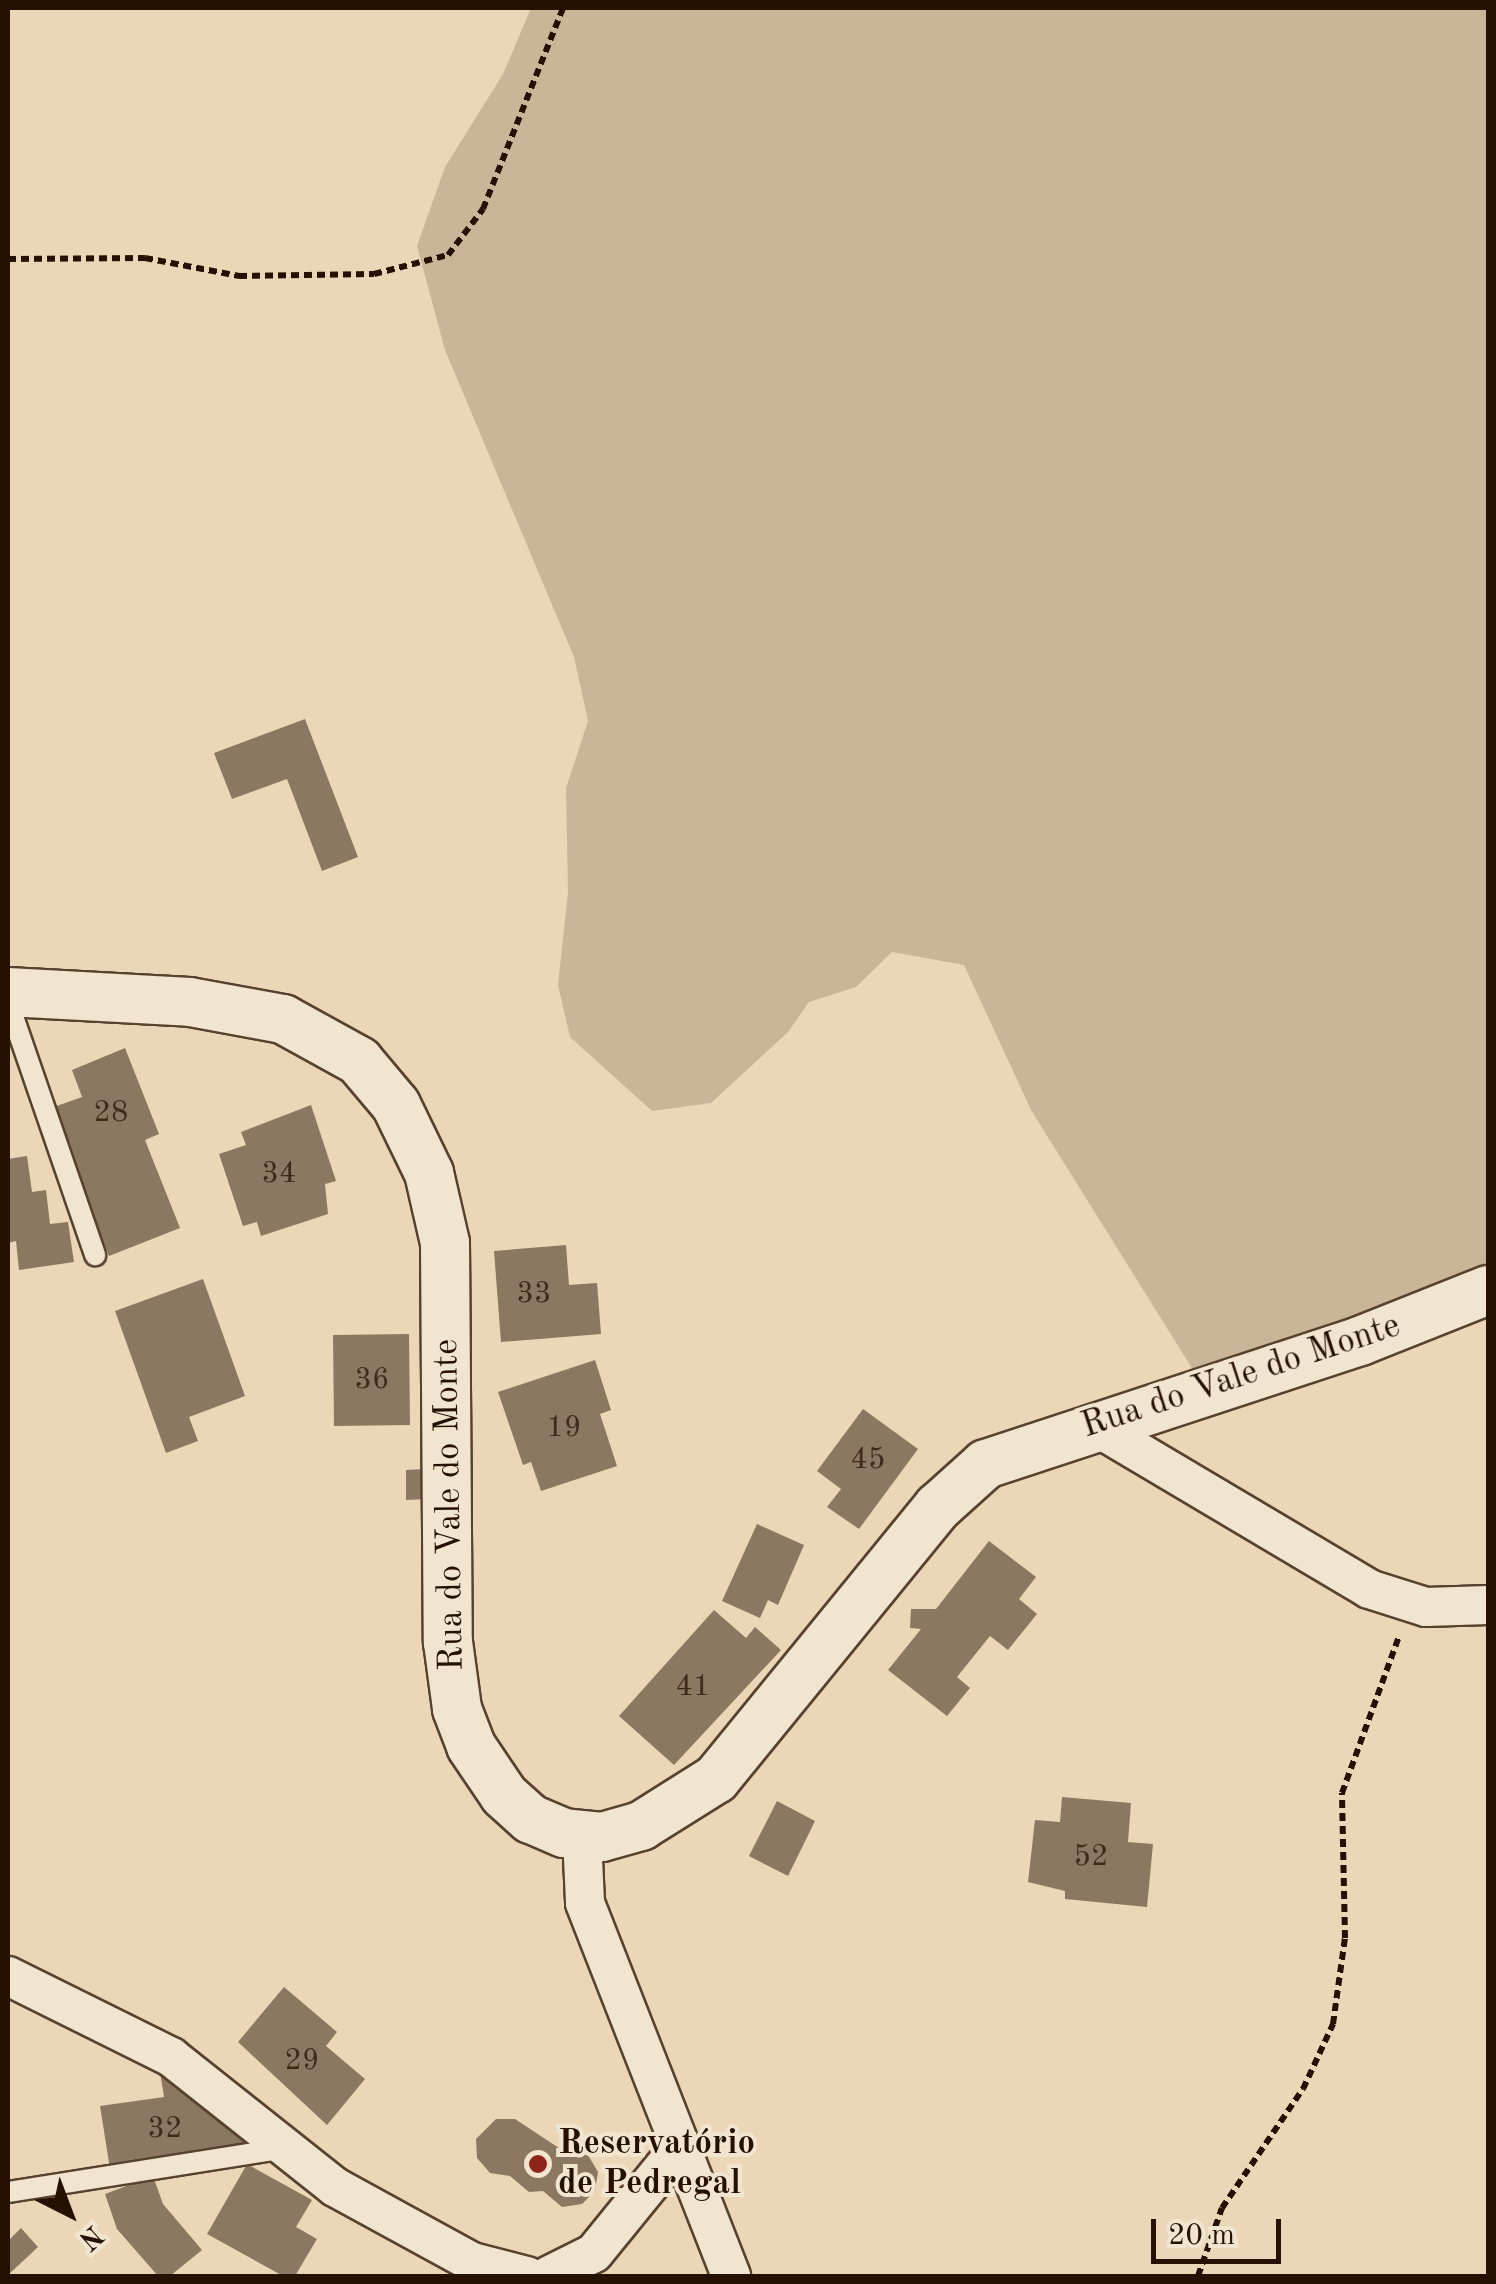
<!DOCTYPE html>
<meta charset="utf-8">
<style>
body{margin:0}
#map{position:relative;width:1496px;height:2284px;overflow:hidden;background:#ebd7b7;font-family:"Old Standard TT",serif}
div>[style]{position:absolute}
.green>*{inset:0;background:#cab598}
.building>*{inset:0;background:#8c7760}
.path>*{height:6px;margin-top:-3px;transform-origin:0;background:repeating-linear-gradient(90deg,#261001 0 8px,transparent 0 13px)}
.roads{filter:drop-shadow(2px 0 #57422e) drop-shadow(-2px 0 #57422e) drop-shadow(0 2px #57422e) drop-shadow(0 -2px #57422e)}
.service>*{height:20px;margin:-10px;padding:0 10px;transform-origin:10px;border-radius:10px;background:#f2e5d0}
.minor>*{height:38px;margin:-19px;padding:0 19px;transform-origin:19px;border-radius:19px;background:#f2e5d0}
.tertiary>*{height:48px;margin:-24px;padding:0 24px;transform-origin:24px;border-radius:24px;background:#f2e5d0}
.dots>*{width:28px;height:28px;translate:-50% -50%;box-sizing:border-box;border:5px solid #f2e5d0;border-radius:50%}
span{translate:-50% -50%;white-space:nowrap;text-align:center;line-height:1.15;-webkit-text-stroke:8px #f2e5d0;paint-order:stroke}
.number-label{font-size:30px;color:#402a19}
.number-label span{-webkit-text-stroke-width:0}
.street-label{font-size:35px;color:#261001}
.poi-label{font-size:35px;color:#261001;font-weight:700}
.left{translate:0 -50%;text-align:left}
.frame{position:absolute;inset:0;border:10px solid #261001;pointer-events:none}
.north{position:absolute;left:20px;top:2164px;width:100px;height:100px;-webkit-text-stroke:8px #f2e5d0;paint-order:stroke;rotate:138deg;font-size:28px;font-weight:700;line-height:40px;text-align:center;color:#261001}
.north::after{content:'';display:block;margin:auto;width:35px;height:45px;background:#261001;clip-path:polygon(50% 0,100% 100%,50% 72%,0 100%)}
.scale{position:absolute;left:1151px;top:2219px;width:130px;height:45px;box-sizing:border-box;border:5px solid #261001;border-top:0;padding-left:12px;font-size:30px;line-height:35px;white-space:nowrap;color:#261001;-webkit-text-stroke:8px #f2e5d0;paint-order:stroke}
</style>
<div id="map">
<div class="green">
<div style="clip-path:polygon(531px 8px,1488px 8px,1488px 1274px,1195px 1373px,1031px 1110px,964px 965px,892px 952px,856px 987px,809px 1002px,788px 1032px,711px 1103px,652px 1111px,570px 1037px,558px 985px,568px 892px,566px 788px,588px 721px,574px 657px,445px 350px,417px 246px,445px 167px,503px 74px)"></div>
</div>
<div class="building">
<div style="clip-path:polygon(305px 719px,358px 857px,322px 871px,287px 779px,232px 799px,214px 753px)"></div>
<div style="clip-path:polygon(125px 1048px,159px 1134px,145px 1140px,180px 1228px,109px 1256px,51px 1108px,82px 1097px,72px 1070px)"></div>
<div style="clip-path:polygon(311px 1105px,336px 1181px,325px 1184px,328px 1214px,261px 1236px,257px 1222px,243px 1226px,219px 1154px,246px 1145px,241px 1132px)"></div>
<div style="clip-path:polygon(27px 1156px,32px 1192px,46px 1190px,50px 1224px,68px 1222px,74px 1262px,19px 1270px,16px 1241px,8px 1243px,8px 1159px)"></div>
<div style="clip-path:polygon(566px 1245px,569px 1285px,597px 1283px,601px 1334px,501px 1342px,494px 1251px)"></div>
<div style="clip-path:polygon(203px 1279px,245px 1396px,189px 1417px,198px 1441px,166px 1453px,115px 1311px)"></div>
<div style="clip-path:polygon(409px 1334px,410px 1425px,334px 1426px,333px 1335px)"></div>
<div style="clip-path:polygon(595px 1360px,611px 1410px,600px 1414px,617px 1466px,541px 1491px,531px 1462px,523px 1465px,498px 1392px)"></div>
<div style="clip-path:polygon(863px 1409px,918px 1449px,859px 1529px,827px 1507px,841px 1489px,817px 1471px)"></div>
<div style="clip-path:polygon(426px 1469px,427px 1499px,406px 1500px,406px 1470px)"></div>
<div style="clip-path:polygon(757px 1524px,804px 1545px,778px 1605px,768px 1600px,760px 1618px,722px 1601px)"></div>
<div style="clip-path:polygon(989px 1541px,1036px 1577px,1019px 1599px,1037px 1614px,1008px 1650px,990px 1636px,957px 1677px,970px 1688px,947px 1716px,888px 1670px,921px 1629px,910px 1628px,911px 1609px,936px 1609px)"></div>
<div style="clip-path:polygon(714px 1610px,746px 1638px,755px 1627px,781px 1650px,674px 1765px,619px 1716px)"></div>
<div style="clip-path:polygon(1062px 1797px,1131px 1803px,1128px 1842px,1153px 1844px,1147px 1907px,1065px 1899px,1065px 1891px,1028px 1882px,1035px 1820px,1060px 1822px)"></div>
<div style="clip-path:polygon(777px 1801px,815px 1821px,788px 1876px,749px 1856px)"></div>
<div style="clip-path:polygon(284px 1987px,337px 2032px,326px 2046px,365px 2079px,327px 2125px,238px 2042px)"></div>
<div style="clip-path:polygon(160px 2072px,258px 2148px,110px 2169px,100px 2106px,164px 2097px)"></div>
<div style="clip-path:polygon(496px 2119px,515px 2119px,562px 2150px,588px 2155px,598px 2172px,595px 2191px,582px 2204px,562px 2207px,543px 2191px,529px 2192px,510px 2176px,490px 2173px,477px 2158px,476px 2139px)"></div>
<div style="clip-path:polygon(247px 2164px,312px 2200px,296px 2227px,317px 2239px,295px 2276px,283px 2276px,207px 2234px)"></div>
<div style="clip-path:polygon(153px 2176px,163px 2204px,202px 2250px,170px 2276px,158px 2276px,117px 2229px,105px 2194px)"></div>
<div style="clip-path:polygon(21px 2228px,38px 2247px,8px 2275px,8px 2241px)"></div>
</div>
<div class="path">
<div style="left:8px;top:259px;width:137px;rotate:-0.4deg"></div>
<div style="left:145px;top:258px;width:96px;rotate:10.8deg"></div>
<div style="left:239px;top:276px;width:135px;rotate:-0.8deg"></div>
<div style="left:374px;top:274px;width:76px;rotate:-14.4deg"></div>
<div style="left:448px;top:255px;width:58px;rotate:-52.7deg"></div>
<div style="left:483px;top:209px;width:216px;rotate:-68.3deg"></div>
<div style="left:1198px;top:2276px;width:72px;rotate:-70.6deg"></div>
<div style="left:1222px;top:2208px;width:144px;rotate:-55.8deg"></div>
<div style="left:1303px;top:2089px;width:72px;rotate:-65.2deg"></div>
<div style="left:1333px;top:2024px;width:87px;rotate:-82.1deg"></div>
<div style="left:1345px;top:1938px;width:145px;rotate:-91.2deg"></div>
<div style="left:1342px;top:1793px;width:167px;rotate:-70deg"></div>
</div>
<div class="roads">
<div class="service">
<div style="left:8px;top:1002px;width:268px;rotate:71deg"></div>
<div style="left:8px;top:2192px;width:280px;rotate:-9deg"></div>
</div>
<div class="minor">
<div style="left:1095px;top:1426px;width:319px;rotate:30.7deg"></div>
<div style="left:1369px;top:1589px;width:60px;rotate:17.5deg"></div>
<div style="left:1426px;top:1607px;width:62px;rotate:-1.8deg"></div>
<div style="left:582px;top:1836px;width:67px;rotate:87.4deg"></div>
<div style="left:585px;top:1903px;width:401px;rotate:68.6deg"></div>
<div style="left:8px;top:1976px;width:182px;rotate:26.4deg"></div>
<div style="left:171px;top:2057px;width:209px;rotate:38.4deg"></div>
<div style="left:335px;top:2187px;width:156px;rotate:28.7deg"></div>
<div style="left:472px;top:2262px;width:57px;rotate:14.3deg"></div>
<div style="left:548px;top:2276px;width:51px;rotate:-26.6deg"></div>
<div style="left:594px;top:2253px;width:136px;rotate:-50.9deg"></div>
</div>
<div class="tertiary">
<div style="left:8px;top:992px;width:182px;rotate:3.1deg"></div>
<div style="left:190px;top:1002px;width:95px;rotate:10.4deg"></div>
<div style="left:283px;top:1019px;width:87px;rotate:28.9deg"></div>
<div style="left:359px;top:1061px;width:57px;rotate:49.9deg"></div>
<div style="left:396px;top:1105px;width:76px;rotate:64.1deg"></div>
<div style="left:429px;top:1173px;width:72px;rotate:77.1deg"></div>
<div style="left:445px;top:1243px;width:399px;rotate:89.6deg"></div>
<div style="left:448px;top:1642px;width:68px;rotate:82.3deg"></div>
<div style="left:457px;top:1709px;width:40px;rotate:69deg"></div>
<div style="left:471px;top:1746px;width:59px;rotate:56deg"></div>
<div style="left:504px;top:1795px;width:36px;rotate:42deg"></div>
<div style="left:531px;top:1819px;width:36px;rotate:23deg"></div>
<div style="left:564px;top:1833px;width:38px;rotate:6deg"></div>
<div style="left:602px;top:1837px;width:41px;rotate:-15.8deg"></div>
<div style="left:641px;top:1826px;width:89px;rotate:-32.1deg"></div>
<div style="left:716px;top:1779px;width:351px;rotate:-50.8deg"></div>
<div style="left:938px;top:1507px;width:64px;rotate:-41.9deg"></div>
<div style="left:986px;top:1464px;width:394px;rotate:-18.2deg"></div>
<div style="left:1360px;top:1341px;width:138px;rotate:-21.7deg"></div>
</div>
</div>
<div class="dots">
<div style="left:538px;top:2164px;background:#8f2418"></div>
</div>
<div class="number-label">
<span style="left:111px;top:1113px">28</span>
<span style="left:279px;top:1174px">34</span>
<span style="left:534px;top:1294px">33</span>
<span style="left:372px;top:1380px">36</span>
<span style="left:564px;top:1428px">19</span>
<span style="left:868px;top:1460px">45</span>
<span style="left:693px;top:1687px">41</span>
<span style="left:1091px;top:1857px">52</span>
<span style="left:302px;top:2061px">29</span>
<span style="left:165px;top:2129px">32</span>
</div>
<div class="street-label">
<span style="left:1241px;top:1377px;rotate:-18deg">Rua do Vale do Monte</span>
<span style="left:450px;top:1505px;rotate:-91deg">Rua do Vale do Monte</span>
</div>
<div class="poi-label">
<span class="left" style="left:558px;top:2164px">Reservatório<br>de Pedregal</span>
</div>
<div class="frame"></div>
<div class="north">N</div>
<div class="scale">20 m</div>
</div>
